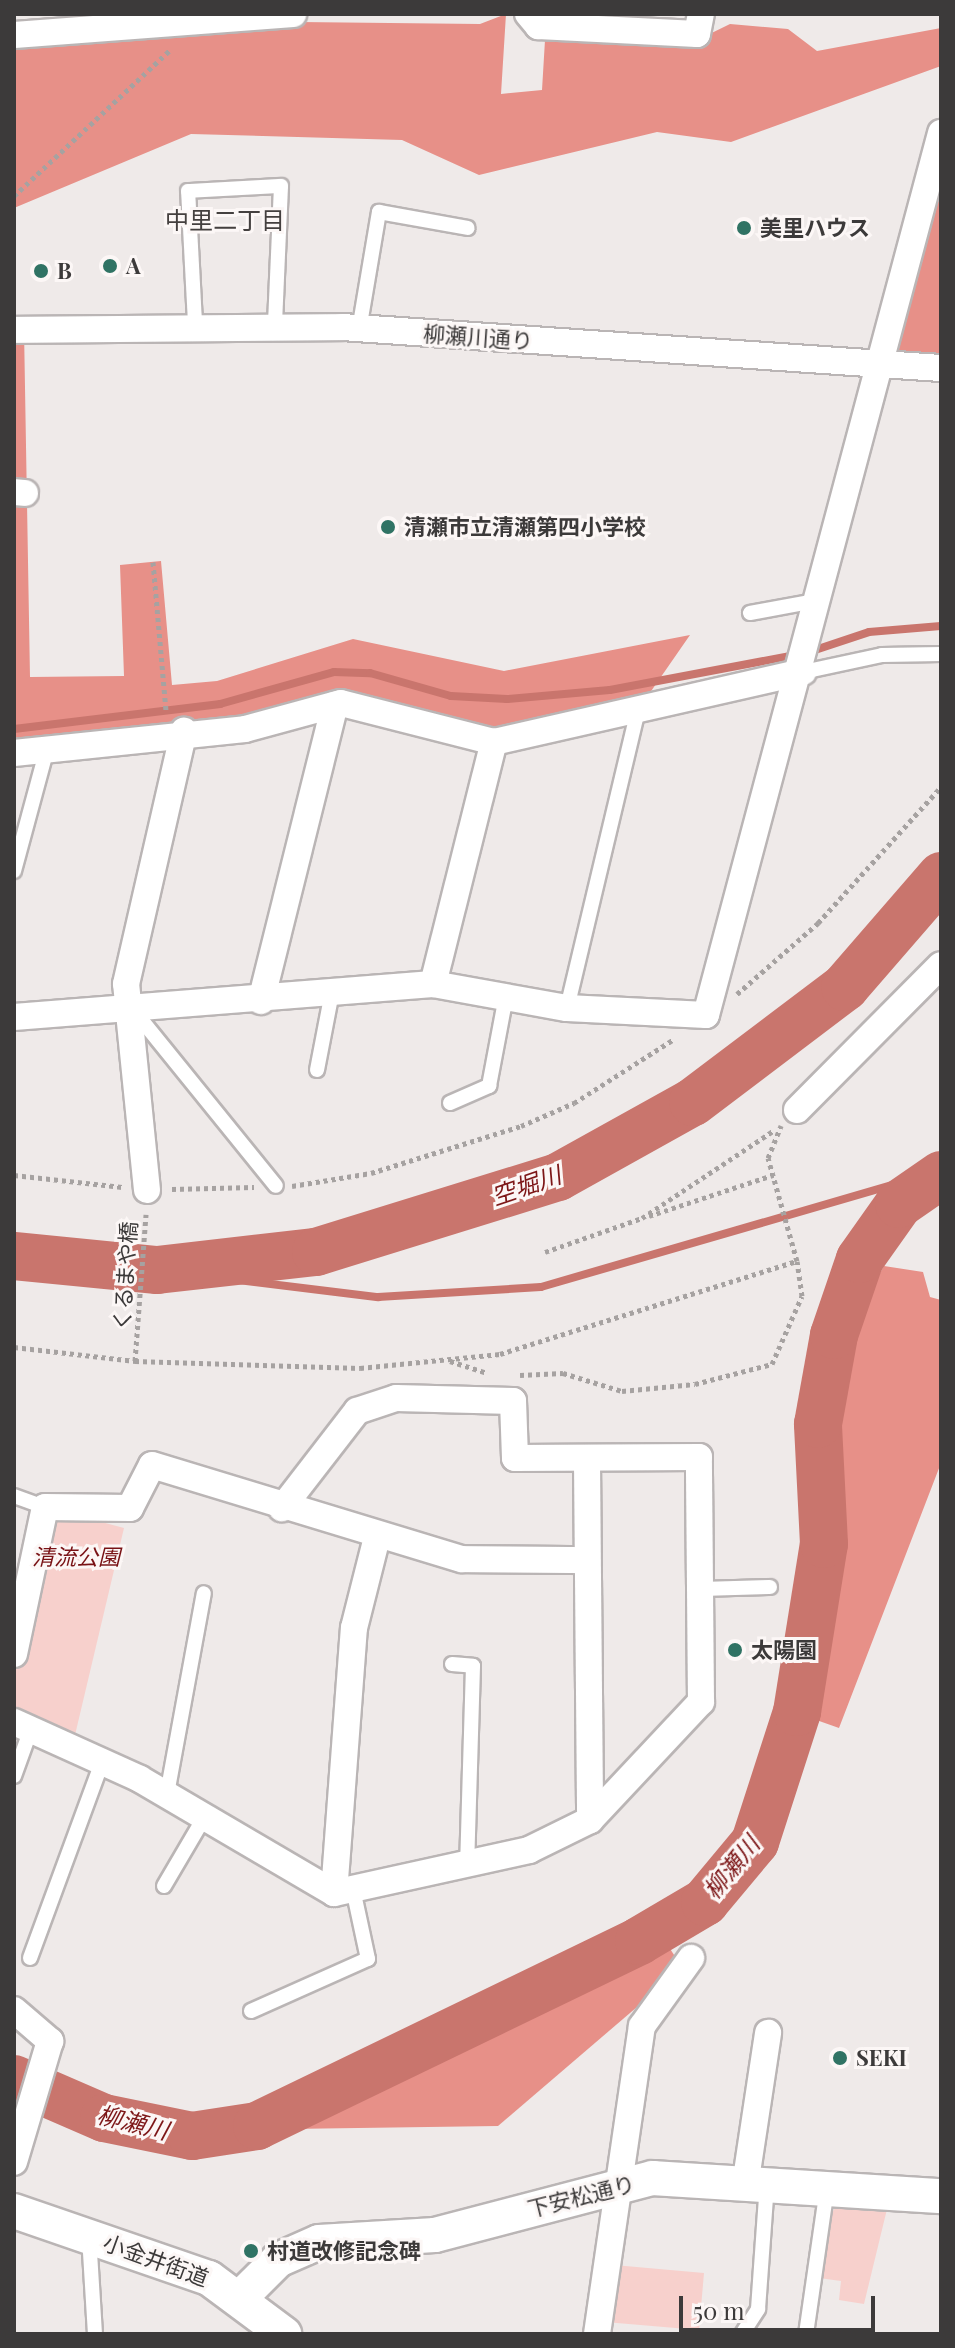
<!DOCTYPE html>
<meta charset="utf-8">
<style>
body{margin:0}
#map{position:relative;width:955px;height:2348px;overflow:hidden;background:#efeae9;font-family:"Playfair Display","Noto Sans JP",serif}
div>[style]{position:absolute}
.green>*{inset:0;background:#f7d0cc}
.forest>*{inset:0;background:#e79088}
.stream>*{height:8px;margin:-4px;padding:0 4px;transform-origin:4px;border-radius:4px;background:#c9756d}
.river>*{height:48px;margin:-24px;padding:0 24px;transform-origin:24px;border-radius:24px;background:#c9756d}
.path>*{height:5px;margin-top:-2.5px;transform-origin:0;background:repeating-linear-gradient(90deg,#a6a2a1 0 4px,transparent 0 8px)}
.roads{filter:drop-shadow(2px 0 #bab5b5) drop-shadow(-2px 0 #bab5b5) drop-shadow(0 2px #bab5b5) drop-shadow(0 -2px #bab5b5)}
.service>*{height:14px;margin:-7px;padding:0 7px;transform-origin:7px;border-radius:7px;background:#fff}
.minor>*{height:26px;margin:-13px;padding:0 13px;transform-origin:13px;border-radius:13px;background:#fff}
.tertiary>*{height:34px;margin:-17px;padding:0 17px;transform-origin:17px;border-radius:17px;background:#fff}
.dots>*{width:22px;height:22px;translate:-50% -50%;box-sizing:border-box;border:4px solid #fcf7f6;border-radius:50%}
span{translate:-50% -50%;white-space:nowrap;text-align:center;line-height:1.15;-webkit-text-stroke:6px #fcf7f6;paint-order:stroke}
.poi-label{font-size:22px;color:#3c3a3a;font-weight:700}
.left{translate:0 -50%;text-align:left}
.street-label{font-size:22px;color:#3c3a3a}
.park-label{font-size:22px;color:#791215;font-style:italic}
.neighbourhood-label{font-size:24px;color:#44403f}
.water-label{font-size:24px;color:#7d1718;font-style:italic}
.frame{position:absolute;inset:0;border:16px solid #3c3a3a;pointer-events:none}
.scale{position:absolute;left:679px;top:2296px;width:196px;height:36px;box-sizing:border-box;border:4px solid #3c3a3a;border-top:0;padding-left:10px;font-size:24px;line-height:28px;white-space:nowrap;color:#3c3a3a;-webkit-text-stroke:6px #fcf7f6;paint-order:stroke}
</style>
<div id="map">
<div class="green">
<div style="clip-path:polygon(45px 1507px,124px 1528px,75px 1735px,14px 1708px,14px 1654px)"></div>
<div style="clip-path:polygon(839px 2202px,888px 2205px,864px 2304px,839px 2300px,841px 2281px,819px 2278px,826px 2222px)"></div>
<div style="clip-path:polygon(614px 2265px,704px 2273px,699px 2330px,605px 2322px)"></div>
</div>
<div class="forest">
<div style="clip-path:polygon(506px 14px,501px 94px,542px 90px,545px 40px,683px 47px,730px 24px,788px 29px,817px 51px,941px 28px,941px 66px,731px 142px,657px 132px,479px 175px,402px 140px,191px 134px,14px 208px,14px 52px,21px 43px,211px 21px,480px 24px)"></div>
<div style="clip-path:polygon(941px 133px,941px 368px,881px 364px)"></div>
<div style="clip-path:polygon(24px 329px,30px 677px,124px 676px,120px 565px,161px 561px,172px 685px,217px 681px,353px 639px,504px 671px,690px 635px,638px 710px,494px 742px,335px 705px,14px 753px,14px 330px)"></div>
<div style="clip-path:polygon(884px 1266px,923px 1272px,930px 1297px,941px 1300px,941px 1463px,839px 1728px,805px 1716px,834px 1550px,826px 1430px,846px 1331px)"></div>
<div style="clip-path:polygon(665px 1941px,676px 1958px,644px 2001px,498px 2126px,288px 2129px)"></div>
</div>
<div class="stream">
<div style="left:809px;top:652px;width:63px;rotate:-18.4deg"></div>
<div style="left:869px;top:632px;width:72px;rotate:-4.8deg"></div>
<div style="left:14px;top:729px;width:208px;rotate:-6.9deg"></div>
<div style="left:220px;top:704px;width:118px;rotate:-15.7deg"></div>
<div style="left:334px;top:672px;width:36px;rotate:2deg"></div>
<div style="left:370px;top:673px;width:84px;rotate:15.9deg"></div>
<div style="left:451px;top:696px;width:56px;rotate:3.1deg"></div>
<div style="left:507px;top:699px;width:103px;rotate:-5deg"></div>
<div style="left:610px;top:690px;width:189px;rotate:-10.7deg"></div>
<div style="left:157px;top:1270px;width:223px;rotate:7deg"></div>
<div style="left:378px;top:1297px;width:163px;rotate:-3.5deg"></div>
<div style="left:541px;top:1287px;width:416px;rotate:-16.2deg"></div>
</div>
<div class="river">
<div style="left:14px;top:1256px;width:144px;rotate:5.6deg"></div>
<div style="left:157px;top:1270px;width:160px;rotate:-6.5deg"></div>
<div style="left:316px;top:1252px;width:253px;rotate:-17.2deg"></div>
<div style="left:558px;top:1177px;width:154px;rotate:-29.1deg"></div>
<div style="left:693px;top:1102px;width:191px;rotate:-37.1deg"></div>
<div style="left:845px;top:987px;width:147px;rotate:-49.1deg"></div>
<div style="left:14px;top:2079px;width:98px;rotate:23.4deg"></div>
<div style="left:104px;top:2118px;width:90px;rotate:11.6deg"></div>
<div style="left:192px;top:2136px;width:66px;rotate:-8.7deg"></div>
<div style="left:257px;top:2126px;width:424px;rotate:-25.8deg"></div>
<div style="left:639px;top:1941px;width:77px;rotate:-30.6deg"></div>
<div style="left:705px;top:1902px;width:78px;rotate:-50.2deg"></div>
<div style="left:755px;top:1842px;width:137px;rotate:-72.1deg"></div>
<div style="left:797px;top:1712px;width:170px;rotate:-80.9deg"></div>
<div style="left:824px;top:1544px;width:120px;rotate:-92.9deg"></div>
<div style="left:818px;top:1424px;width:90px;rotate:-79.8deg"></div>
<div style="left:834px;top:1335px;width:80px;rotate:-71.1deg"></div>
<div style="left:860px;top:1259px;width:67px;rotate:-54.7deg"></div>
<div style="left:899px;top:1204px;width:51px;rotate:-34.6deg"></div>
</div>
<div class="path">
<div style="left:14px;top:196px;width:215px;rotate:-43.1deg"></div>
<div style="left:153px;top:562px;width:151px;rotate:85deg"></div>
<div style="left:737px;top:994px;width:108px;rotate:-41.2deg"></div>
<div style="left:818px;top:923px;width:183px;rotate:-47.9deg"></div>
<div style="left:14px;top:1175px;width:109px;rotate:6.3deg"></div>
<div style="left:292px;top:1186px;width:80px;rotate:-9.3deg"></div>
<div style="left:371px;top:1173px;width:157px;rotate:-17.4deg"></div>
<div style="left:521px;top:1126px;width:58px;rotate:-23.5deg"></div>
<div style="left:574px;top:1103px;width:119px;rotate:-32.6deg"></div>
<div style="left:172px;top:1189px;width:82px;rotate:-1.4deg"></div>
<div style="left:649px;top:1216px;width:131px;rotate:-18.3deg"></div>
<div style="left:545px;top:1252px;width:103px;rotate:-19.3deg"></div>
<div style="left:642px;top:1218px;width:157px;rotate:-33.6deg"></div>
<div style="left:14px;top:1347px;width:122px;rotate:6.6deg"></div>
<div style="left:135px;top:1361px;width:225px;rotate:1.8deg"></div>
<div style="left:360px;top:1368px;width:141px;rotate:-5.7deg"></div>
<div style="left:500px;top:1354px;width:311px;rotate:-17.4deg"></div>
<div style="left:797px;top:1261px;width:107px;rotate:-105.7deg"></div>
<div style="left:768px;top:1158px;width:35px;rotate:-68deg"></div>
<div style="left:135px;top:1361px;width:147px;rotate:-85.7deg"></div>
<div style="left:450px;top:1361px;width:38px;rotate:18deg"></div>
<div style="left:520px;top:1375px;width:43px;rotate:-2.7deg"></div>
<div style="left:563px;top:1373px;width:62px;rotate:17deg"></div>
<div style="left:622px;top:1391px;width:73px;rotate:-5.5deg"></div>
<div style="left:695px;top:1384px;width:80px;rotate:-14.6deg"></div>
<div style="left:772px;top:1364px;width:74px;rotate:-66.2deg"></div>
<div style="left:802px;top:1296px;width:35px;rotate:-98deg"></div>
</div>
<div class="roads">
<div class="service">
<div style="left:195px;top:323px;width:132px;rotate:-93deg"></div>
<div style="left:188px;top:191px;width:93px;rotate:-3.1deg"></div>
<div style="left:281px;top:186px;width:139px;rotate:92.5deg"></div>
<div style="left:359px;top:330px;width:120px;rotate:-80.4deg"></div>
<div style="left:379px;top:212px;width:90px;rotate:10.2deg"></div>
<div style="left:750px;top:613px;width:71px;rotate:-10.5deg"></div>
<div style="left:803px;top:672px;width:81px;rotate:-12.1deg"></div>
<div style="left:882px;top:655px;width:59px;rotate:-1deg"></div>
<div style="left:14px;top:871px;width:126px;rotate:-74.9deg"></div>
<div style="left:131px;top:1007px;width:230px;rotate:51deg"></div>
<div style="left:567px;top:1008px;width:306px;rotate:-76.6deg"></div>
<div style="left:317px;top:1070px;width:74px;rotate:-79.1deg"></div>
<div style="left:450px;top:1103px;width:43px;rotate:-23.6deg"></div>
<div style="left:489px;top:1086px;width:92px;rotate:-79.3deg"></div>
<div style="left:14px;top:1496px;width:33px;rotate:20deg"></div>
<div style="left:700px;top:1589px;width:70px;rotate:-1.6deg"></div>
<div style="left:452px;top:1664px;width:21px;rotate:5deg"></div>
<div style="left:473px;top:1666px;width:200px;rotate:91.7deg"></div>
<div style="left:14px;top:1776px;width:50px;rotate:-70.1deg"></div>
<div style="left:167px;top:1794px;width:204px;rotate:-79.6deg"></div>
<div style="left:164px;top:1886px;width:81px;rotate:-59.6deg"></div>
<div style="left:30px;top:1958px;width:211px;rotate:-69.8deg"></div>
<div style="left:251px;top:2011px;width:128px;rotate:-24deg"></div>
<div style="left:368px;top:1959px;width:72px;rotate:-102.1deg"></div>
<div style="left:89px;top:2236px;width:98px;rotate:86.5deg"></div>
<div style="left:742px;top:2334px;width:30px;rotate:-57deg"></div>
<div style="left:758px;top:2309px;width:125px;rotate:-85.9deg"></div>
<div style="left:806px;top:2334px;width:147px;rotate:-81.8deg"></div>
</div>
<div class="minor">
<div style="left:528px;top:14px;width:16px;rotate:50deg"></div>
<div style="left:538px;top:26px;width:159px;rotate:2.9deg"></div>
<div style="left:697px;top:34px;width:20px;rotate:-79deg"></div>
<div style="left:14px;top:35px;width:280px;rotate:-4.3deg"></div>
<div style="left:14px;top:330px;width:328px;rotate:-0.5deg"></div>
<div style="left:342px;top:327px;width:600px;rotate:3.92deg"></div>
<div style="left:14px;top:492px;width:11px;rotate:5deg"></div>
<div style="left:14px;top:753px;width:232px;rotate:-5.9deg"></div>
<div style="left:245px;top:729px;width:99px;rotate:-15.2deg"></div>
<div style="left:341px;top:703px;width:158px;rotate:14.3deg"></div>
<div style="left:494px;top:742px;width:317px;rotate:-12.8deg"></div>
<div style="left:433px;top:984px;width:250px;rotate:-75.9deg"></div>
<div style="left:261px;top:1001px;width:305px;rotate:-76deg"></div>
<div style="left:14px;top:1017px;width:420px;rotate:-4.5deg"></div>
<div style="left:433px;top:984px;width:136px;rotate:10.2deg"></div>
<div style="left:567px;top:1008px;width:139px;rotate:2.9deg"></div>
<div style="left:706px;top:1015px;width:913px;rotate:-75.08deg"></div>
<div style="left:797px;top:1110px;width:204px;rotate:-45.2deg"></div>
<div style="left:147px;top:1190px;width:207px;rotate:-95.8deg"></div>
<div style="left:126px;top:984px;width:260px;rotate:-77.1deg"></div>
<div style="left:587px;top:1462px;width:358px;rotate:89.5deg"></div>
<div style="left:14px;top:1654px;width:150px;rotate:-78.1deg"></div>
<div style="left:45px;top:1507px;width:85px;rotate:0.7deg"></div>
<div style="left:130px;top:1508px;width:48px;rotate:-62.9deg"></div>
<div style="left:152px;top:1465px;width:324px;rotate:16.9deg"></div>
<div style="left:462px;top:1559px;width:125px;rotate:0.5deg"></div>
<div style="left:14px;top:1722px;width:138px;rotate:24.3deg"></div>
<div style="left:140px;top:1779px;width:225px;rotate:30.4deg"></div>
<div style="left:334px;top:1893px;width:200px;rotate:-12.4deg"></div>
<div style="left:529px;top:1850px;width:68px;rotate:-26.2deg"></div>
<div style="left:590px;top:1820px;width:162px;rotate:-46.8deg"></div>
<div style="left:701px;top:1702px;width:245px;rotate:-90.5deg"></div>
<div style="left:699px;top:1457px;width:184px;rotate:179.7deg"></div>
<div style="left:515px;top:1458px;width:57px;rotate:-92deg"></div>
<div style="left:513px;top:1401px;width:117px;rotate:-178.5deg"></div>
<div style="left:396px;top:1398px;width:41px;rotate:161.6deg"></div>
<div style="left:357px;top:1411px;width:123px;rotate:127.7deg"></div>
<div style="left:334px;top:1893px;width:266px;rotate:-85.7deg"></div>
<div style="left:354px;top:1628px;width:94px;rotate:-75.8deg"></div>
<div style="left:14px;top:2010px;width:48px;rotate:40.7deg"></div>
<div style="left:50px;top:2041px;width:126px;rotate:106.6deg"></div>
<div style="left:746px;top:2179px;width:148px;rotate:-81.4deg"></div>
<div style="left:597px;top:2334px;width:311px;rotate:-81.7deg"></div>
<div style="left:642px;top:2026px;width:84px;rotate:-54.2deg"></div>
</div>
<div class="tertiary">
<div style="left:14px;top:2211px;width:206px;rotate:19deg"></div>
<div style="left:209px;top:2278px;width:94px;rotate:36.7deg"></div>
<div style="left:242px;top:2296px;width:51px;rotate:-45deg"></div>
<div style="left:278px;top:2260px;width:45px;rotate:-23.7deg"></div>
<div style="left:319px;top:2242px;width:116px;rotate:-3.5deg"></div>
<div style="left:435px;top:2235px;width:225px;rotate:-14.7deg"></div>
<div style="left:653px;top:2178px;width:289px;rotate:3.6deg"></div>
</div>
</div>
<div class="dots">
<div style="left:744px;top:228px;background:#307364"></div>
<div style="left:110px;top:266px;background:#307364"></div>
<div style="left:41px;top:271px;background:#307364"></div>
<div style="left:388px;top:527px;background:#307364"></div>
<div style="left:735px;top:1650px;background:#307364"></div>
<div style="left:840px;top:2058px;background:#307364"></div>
<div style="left:251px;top:2251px;background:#307364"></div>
</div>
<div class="poi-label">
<span class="left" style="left:760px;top:228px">美里ハウス</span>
<span class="left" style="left:126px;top:266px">A</span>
<span class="left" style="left:57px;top:271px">B</span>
<span class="left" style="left:404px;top:527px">清瀬市立清瀬第四小学校</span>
<span class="left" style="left:751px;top:1650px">太陽園</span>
<span class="left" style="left:856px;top:2058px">SEKI</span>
<span class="left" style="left:267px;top:2251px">村道改修記念碑</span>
</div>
<div class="street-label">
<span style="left:478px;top:337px;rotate:4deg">柳瀬川通り</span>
<span style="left:125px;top:1276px;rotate:-86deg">くるまや橋</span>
<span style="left:581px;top:2196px;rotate:-14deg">下安松通り</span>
<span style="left:156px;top:2260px;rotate:20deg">小金井街道</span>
</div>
<div class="park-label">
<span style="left:76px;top:1557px">清流公園</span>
</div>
<div class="neighbourhood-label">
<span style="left:225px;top:220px">中里二丁目</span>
</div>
<div class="water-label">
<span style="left:526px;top:1185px;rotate:-19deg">空堀川</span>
<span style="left:731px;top:1867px;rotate:-51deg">柳瀬川</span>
<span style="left:133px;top:2122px;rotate:14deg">柳瀬川</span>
</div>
<div class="frame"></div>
<div class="scale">50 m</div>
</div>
